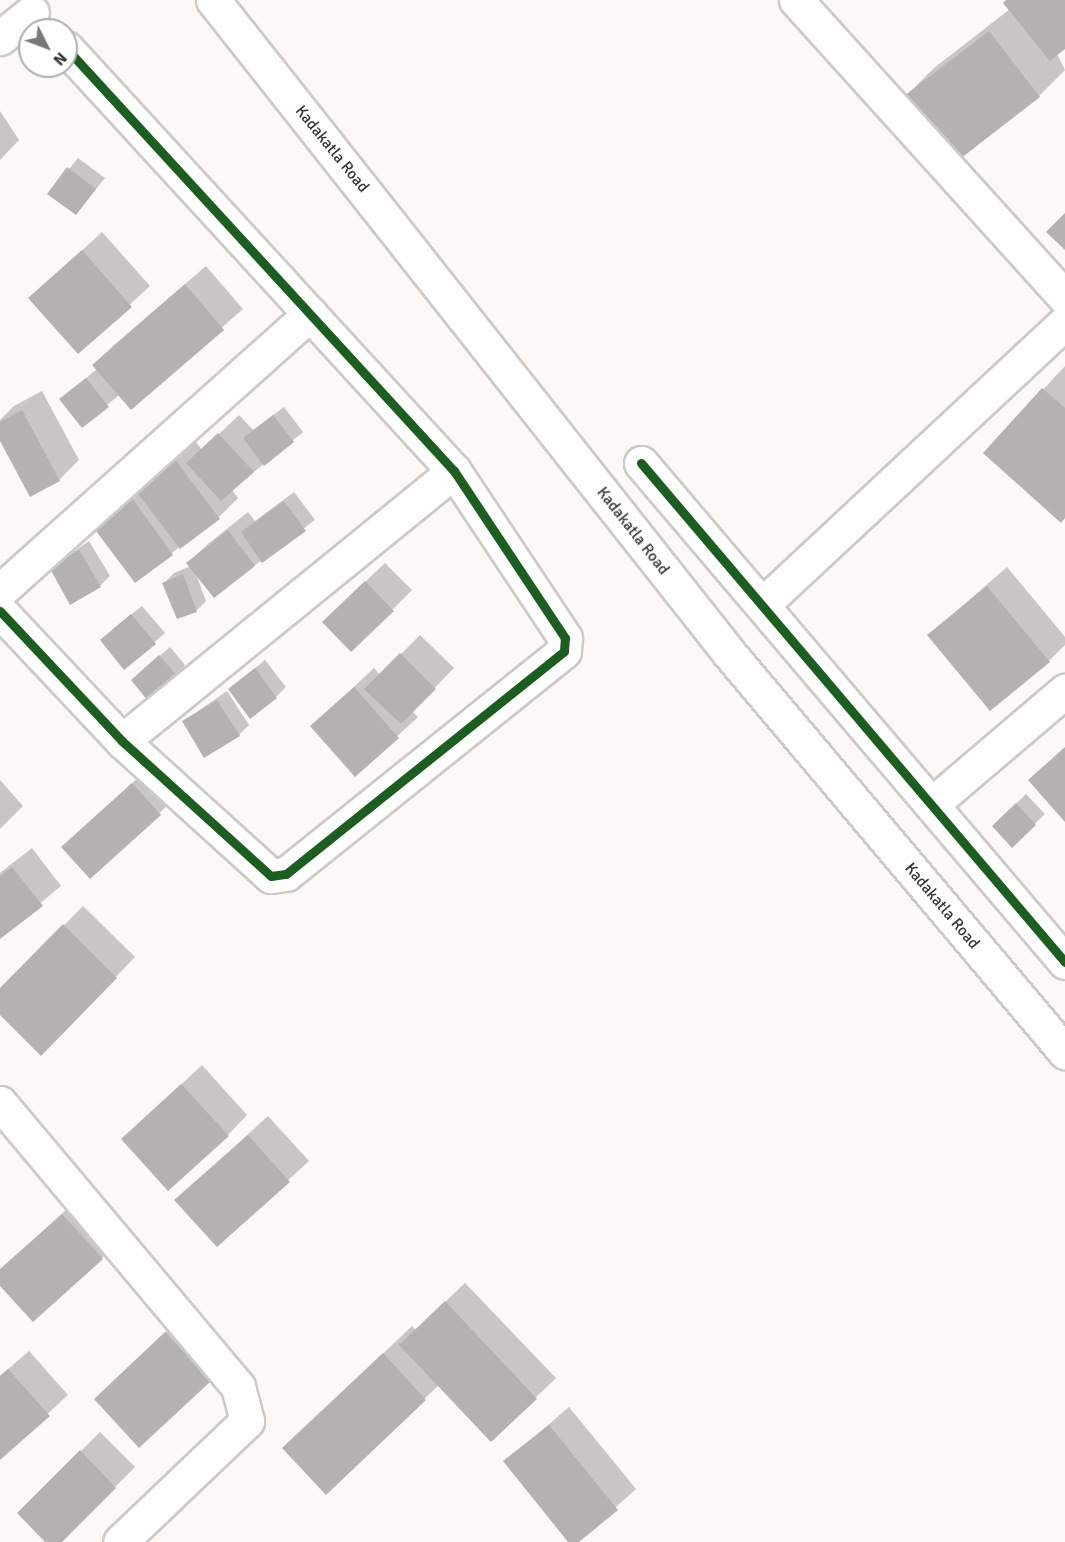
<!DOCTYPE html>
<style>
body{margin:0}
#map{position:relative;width:1065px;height:1542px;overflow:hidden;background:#fbf8f6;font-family:Signika,sans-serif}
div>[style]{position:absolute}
.shadow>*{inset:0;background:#0003}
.building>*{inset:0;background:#b4b1b1}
.roads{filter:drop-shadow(2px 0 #cccac8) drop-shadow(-2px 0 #cccac8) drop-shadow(0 2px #cccac8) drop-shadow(0 -2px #cccac8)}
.street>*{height:33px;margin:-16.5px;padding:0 16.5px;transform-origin:16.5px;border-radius:16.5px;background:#fefefe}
.secondary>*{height:33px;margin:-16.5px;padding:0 16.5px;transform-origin:16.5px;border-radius:16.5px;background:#fefefe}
.cycleway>*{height:9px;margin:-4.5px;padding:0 4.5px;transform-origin:4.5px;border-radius:4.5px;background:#1b5e20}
span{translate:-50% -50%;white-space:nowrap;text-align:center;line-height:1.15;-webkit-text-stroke:6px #fff;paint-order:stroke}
.street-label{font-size:16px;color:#343331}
.north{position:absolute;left:18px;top:18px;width:60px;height:60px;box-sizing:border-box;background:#fff;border:2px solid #aeadad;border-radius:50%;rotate:132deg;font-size:16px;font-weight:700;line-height:24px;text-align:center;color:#343331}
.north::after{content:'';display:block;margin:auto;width:21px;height:27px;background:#7a7876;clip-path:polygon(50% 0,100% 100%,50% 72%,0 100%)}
</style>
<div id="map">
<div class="shadow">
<div style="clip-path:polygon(1008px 0,1065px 0,1065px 47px,1057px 54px,1065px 70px,1039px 96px,956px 160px,906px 96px,934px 68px,1010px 9px)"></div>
<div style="clip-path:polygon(0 111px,19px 140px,0 160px)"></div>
<div style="clip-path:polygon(78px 158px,105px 178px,76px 213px,49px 194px)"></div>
<div style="clip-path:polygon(102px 232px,150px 286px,78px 352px,30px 298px)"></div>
<div style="clip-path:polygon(206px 266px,243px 309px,131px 408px,119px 395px,82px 426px,61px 399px,97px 369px,94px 365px,114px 345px)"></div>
<div style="clip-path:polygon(1065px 366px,1065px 516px,985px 452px)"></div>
<div style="clip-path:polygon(42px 391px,79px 460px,59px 480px,0 438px,0 420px,14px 406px)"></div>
<div style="clip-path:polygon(284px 407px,303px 432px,232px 490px,238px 498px,219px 517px,135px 581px,95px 527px,193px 438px,202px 450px,239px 415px,253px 430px)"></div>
<div style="clip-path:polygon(294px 492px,315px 520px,214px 596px,196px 574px,206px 601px,197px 610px,178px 617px,164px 583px,174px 573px,191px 566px,188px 563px,208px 544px,248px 512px,255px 521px)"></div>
<div style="clip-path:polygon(89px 541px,110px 576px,100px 586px,51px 567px)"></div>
<div style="clip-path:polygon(385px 563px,412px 590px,352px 650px,344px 602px)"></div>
<div style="clip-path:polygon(1007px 567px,1065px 637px,1065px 645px,1049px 661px,929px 635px)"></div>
<div style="clip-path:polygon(142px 606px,165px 633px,125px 668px,112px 630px)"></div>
<div style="clip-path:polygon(420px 635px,454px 668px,412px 711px,418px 717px,355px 775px,312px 726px,374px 668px,380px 675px)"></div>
<div style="clip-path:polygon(170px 647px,185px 665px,176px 675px,142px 671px)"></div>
<div style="clip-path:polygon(265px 660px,286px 687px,276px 697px,230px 689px)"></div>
<div style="clip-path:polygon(227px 691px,249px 725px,239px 735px,184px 721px)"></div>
<div style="clip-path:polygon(153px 764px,180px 794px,90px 877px,63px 847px)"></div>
<div style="clip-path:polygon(0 780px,23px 806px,0 829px)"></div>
<div style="clip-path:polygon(1026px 794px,1045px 814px,1012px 846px,994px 826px)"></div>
<div style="clip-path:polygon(32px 848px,61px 886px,0 937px,0 873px)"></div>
<div style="clip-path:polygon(83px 906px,135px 957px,41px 1054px,0 1013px,0 990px)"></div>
<div style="clip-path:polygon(202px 1065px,247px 1115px,228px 1135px,123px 1139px)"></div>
<div style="clip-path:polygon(268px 1116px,309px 1161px,217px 1245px,176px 1200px)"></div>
<div style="clip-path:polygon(82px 1195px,121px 1238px,102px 1258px,0 1284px,0 1271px)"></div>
<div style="clip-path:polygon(465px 1283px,556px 1378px,491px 1440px,439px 1385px,326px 1492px,284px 1448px,412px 1326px,416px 1330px)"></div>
<div style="clip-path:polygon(186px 1313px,230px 1361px,210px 1380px,116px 1379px)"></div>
<div style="clip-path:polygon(29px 1351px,68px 1395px,0 1458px,0 1376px)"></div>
<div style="clip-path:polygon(569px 1407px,636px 1489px,577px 1542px,570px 1542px,505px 1462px)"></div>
<div style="clip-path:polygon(100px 1432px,135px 1467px,60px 1542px,47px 1542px,19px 1513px)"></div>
</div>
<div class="building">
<div style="clip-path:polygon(1006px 0,1065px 0,1065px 49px,1050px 61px,1003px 3px)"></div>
<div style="clip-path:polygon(989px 31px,1040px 97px,956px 162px,904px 96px)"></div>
<div style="clip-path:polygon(67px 167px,96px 189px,76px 215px,47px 194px)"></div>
<div style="clip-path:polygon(1065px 213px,1065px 250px,1046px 232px)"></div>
<div style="clip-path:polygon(82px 250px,132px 307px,78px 354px,28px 298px)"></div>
<div style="clip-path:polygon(185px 284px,224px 330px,131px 410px,92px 365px)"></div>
<div style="clip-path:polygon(86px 378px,109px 407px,82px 428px,59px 399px)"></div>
<div style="clip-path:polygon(1042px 388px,1065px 408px,1065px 518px,1061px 523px,983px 453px)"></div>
<div style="clip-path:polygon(22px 410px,60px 481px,30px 497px,0 441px,0 422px)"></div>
<div style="clip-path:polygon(273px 415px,294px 442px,264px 466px,243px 438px)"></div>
<div style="clip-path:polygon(218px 433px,254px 472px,221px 501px,186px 463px)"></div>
<div style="clip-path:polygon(173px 457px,220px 519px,180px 549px,133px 487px)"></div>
<div style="clip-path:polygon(132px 498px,173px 555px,135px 583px,93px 527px)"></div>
<div style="clip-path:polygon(284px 501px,306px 531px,262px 563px,241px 532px)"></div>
<div style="clip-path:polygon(228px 530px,255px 566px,214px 598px,186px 563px)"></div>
<div style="clip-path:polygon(79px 550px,101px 587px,70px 605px,49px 567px)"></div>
<div style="clip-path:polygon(183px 574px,197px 612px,177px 619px,162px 583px)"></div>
<div style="clip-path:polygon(365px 581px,394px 611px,351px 652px,322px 622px)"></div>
<div style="clip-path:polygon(987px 586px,1050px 662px,990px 711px,927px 635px)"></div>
<div style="clip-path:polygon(131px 614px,156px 644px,124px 670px,100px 640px)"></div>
<div style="clip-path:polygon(400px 653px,436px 689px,401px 724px,364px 689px)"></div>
<div style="clip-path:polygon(159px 655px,177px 676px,148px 701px,131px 680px)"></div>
<div style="clip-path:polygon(255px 668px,277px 698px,250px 719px,228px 689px)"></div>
<div style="clip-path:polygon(354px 687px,399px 738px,355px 777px,310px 726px)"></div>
<div style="clip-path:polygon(217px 700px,240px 736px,204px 758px,182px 721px)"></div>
<div style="clip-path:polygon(1065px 747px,1065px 822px,1028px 780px)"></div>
<div style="clip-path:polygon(132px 783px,161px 815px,90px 879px,61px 847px)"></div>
<div style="clip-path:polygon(1016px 803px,1036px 825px,1012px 848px,992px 826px)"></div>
<div style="clip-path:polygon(12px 867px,43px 906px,0 939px,0 876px)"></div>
<div style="clip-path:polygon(63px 924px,117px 978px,41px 1056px,0 1015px,0 988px)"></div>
<div style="clip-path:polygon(181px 1084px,229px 1136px,168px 1191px,121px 1139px)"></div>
<div style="clip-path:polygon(248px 1135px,290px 1182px,217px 1247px,174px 1200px)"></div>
<div style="clip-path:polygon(62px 1214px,103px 1259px,33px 1322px,0 1286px,0 1269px)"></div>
<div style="clip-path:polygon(445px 1301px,537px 1399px,491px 1442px,399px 1345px)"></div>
<div style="clip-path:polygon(165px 1332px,211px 1381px,139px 1448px,94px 1399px)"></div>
<div style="clip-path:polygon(383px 1353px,426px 1400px,326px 1495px,282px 1448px)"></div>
<div style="clip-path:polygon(8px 1369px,50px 1416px,0 1460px,0 1376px)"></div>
<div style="clip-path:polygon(549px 1425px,618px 1510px,579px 1542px,568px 1542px,503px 1461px)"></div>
<div style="clip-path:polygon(80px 1450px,116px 1488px,62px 1542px,45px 1542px,17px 1513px)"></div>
</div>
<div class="roads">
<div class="street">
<div style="left:796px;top:0;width:401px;rotate:47.9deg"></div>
<div style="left:0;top:38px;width:41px;rotate:-39.1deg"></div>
<div style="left:641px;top:463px;width:655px;rotate:49.65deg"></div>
<div style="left:0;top:591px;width:416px;rotate:-41.8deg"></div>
<div style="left:762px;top:605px;width:415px;rotate:-43deg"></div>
<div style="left:0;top:611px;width:178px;rotate:46.8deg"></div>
<div style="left:122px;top:741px;width:201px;rotate:42.2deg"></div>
<div style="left:271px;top:876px;width:15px;rotate:-8deg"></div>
<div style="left:286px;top:874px;width:356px;rotate:-38.7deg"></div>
<div style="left:564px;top:651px;width:13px;rotate:-86deg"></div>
<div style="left:565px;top:638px;width:201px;rotate:-123.6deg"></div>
<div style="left:454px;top:471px;width:574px;rotate:-132.53deg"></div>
<div style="left:122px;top:741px;width:428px;rotate:-39.1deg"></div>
<div style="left:932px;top:804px;width:175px;rotate:-40.4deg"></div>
<div style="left:0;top:1103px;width:371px;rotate:50deg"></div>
<div style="left:238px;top:1387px;width:35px;rotate:75deg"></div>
<div style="left:247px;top:1421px;width:175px;rotate:136.4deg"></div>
</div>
<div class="secondary">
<div style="left:213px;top:0;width:832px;rotate:51.68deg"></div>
<div style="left:729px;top:653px;width:522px;rotate:49.9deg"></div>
</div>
</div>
<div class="cycleway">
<div style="left:641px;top:463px;width:655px;rotate:49.65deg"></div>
<div style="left:0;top:611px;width:178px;rotate:46.8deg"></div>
<div style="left:122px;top:741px;width:201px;rotate:42.2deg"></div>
<div style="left:271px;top:876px;width:15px;rotate:-8deg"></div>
<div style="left:286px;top:874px;width:356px;rotate:-38.7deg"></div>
<div style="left:564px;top:651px;width:13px;rotate:-86deg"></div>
<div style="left:565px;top:638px;width:201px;rotate:-123.6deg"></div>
<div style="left:454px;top:471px;width:574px;rotate:-132.53deg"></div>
</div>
<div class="street-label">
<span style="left:332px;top:149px;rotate:51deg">Kadakatla Road</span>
<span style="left:633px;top:531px;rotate:52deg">Kadakatla Road</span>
<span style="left:942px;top:906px;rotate:50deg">Kadakatla Road</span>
</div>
<div class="north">N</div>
</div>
